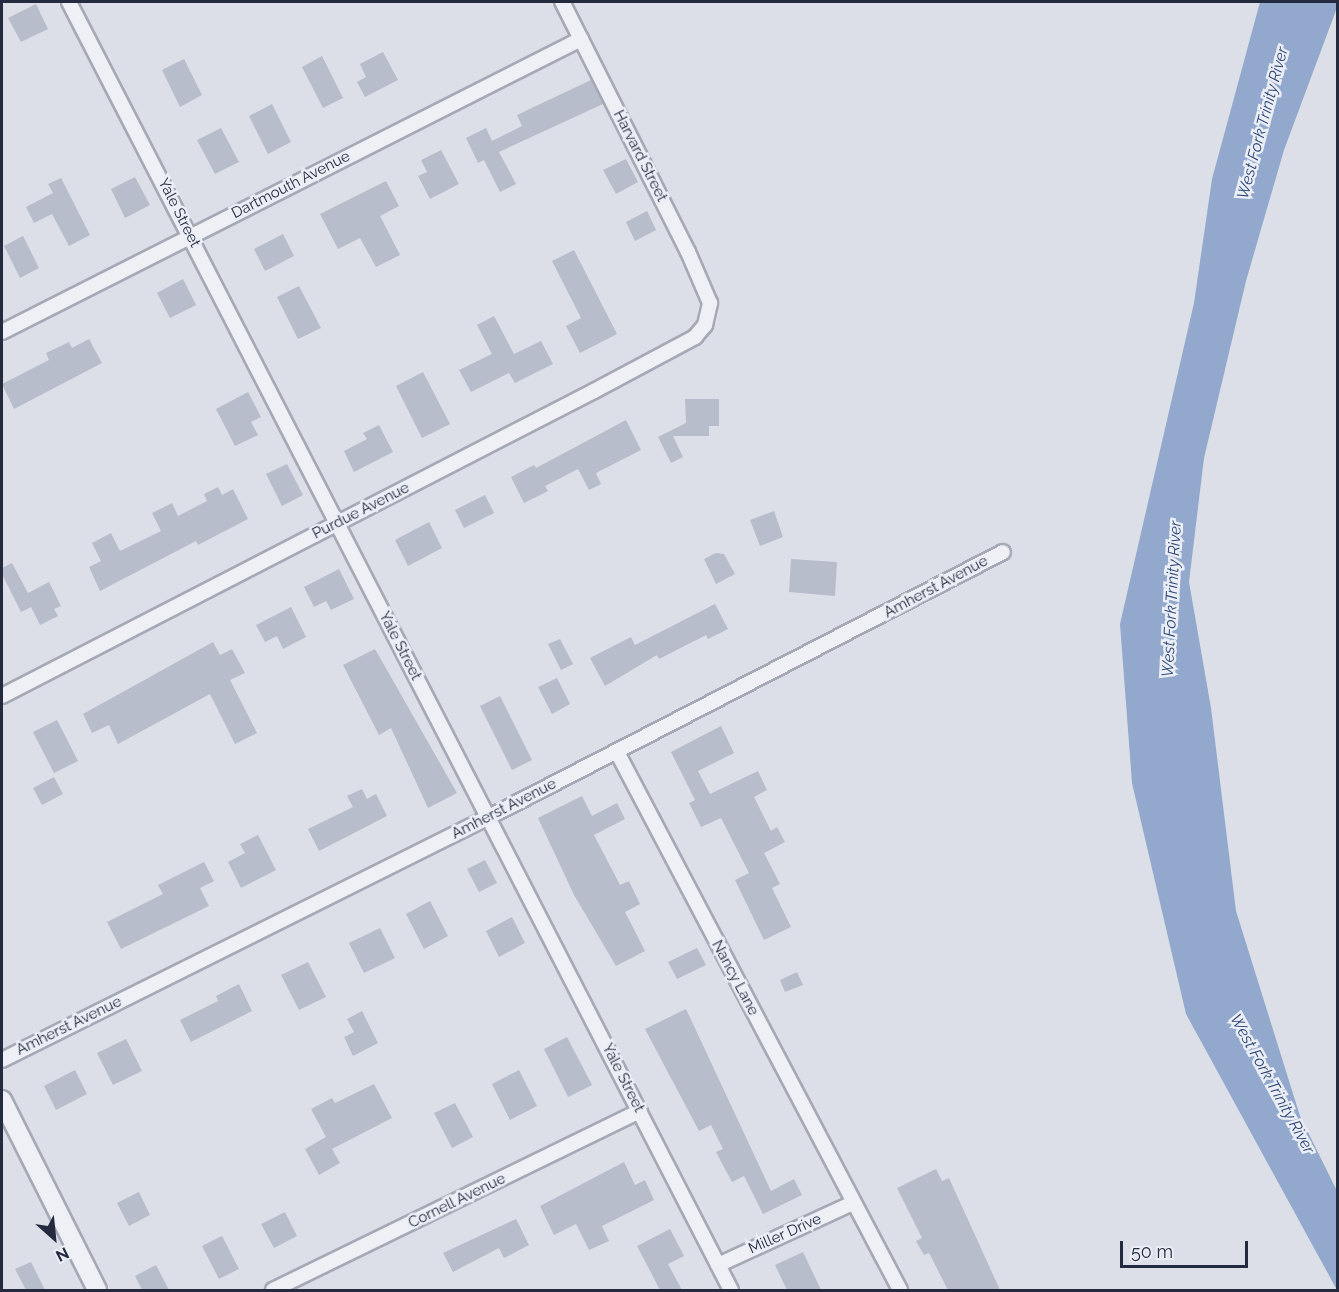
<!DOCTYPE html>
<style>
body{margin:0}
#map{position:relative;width:1339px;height:1292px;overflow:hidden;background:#dcdfe7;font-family:Raleway,sans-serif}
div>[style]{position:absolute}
.water>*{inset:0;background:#92a8cc}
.building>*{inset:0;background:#b8bdcb}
.roads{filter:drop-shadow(2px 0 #a5a9b5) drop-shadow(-2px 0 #a5a9b5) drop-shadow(0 2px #a5a9b5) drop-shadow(0 -2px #a5a9b5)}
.minor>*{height:14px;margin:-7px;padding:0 7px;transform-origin:7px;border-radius:7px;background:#eff0f6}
.tertiary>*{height:18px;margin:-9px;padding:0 9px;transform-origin:9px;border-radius:9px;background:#eff0f6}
span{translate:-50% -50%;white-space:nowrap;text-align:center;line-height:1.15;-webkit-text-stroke:5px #ebeef5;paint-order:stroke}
.street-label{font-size:15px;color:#242b3f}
.water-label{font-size:16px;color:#2b4576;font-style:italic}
.frame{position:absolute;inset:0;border:3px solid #242b3f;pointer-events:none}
.north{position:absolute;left:24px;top:1208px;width:60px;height:60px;-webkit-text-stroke:4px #ebeef5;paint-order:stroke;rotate:153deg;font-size:16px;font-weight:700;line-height:24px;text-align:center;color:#242b3f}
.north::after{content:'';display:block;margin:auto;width:21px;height:27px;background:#242b3f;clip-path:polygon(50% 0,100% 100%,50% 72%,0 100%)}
.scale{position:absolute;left:1120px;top:1241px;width:128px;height:27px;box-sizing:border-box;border:3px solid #242b3f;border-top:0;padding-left:8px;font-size:18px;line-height:21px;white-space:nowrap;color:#242b3f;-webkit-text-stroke:4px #ebeef5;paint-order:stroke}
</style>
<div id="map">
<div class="water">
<div style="clip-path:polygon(1260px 2px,1337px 2px,1338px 5px,1284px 150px,1246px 281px,1204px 458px,1189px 582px,1211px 708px,1236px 911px,1300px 1116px,1337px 1191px,1337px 1290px,1186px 1014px,1132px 783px,1120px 624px,1194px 303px,1212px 179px)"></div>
</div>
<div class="building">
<div style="clip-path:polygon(36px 4px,48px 29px,21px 42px,8px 18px)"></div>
<div style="clip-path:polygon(383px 52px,398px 80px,365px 97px,357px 82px,366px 77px,360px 64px)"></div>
<div style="clip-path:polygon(322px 56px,343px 98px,323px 108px,302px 67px)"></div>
<div style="clip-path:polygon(184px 59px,202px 95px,180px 107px,162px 70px)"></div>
<div style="clip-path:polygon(591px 80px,603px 104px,499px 152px,516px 184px,500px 192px,484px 160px,478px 163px,466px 138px,486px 128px,492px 141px,522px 126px,517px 115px)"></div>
<div style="clip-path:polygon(272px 104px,291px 142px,268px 154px,249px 116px)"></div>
<div style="clip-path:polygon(221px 128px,239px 162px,215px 174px,197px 140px)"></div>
<div style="clip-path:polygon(441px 150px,459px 184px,430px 199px,418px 176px,427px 172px,421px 160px)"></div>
<div style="clip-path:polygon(626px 159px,638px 182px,616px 194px,603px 170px)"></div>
<div style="clip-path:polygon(135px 177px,150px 205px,125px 218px,111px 189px)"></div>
<div style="clip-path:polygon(61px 178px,90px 235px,69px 246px,52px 214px,34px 223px,26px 207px,53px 193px,48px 184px)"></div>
<div style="clip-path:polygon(386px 181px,399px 206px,380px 216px,400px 255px,376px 267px,360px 238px,338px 249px,320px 214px)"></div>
<div style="clip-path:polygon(647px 211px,656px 230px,635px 241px,626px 222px)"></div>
<div style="clip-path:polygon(283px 234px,294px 256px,265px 271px,254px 249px)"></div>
<div style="clip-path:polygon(23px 236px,39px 268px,20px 278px,4px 246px)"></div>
<div style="clip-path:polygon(574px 250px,617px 334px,580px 353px,566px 326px,581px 318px,552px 261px)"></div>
<div style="clip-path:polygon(183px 279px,196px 305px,170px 318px,157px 293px)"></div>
<div style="clip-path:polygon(299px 286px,321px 328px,298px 339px,277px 297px)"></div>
<div style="clip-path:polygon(494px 316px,514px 354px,541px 341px,553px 364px,515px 383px,509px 373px,471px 392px,459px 370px,492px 354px,477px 325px)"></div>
<div style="clip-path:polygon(89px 339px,102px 363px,14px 409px,2px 384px,49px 360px,46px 353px,69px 342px,72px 348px)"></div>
<div style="clip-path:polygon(423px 372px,450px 424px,422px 438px,396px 386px)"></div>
<div style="clip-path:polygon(248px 392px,261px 417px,251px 422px,258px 435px,235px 446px,216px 409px)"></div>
<div style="clip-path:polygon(685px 399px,719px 399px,719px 426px,709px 426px,709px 436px,673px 436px,683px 457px,671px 463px,658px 437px,686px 423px)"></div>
<div style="clip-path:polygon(626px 420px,641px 450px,596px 473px,601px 484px,589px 490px,578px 469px,545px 486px,548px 491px,524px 503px,511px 477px,534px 465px,536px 468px)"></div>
<div style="clip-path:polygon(379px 425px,393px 452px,354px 472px,344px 451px,367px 439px,363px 433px)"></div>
<div style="clip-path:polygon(287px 464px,303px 495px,282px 506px,266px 474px)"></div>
<div style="clip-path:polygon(218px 487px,222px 495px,233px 489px,248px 519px,198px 545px,196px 541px,100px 591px,89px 567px,101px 561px,92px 543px,111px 533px,120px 551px,161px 531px,152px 513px,172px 503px,178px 516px,207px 501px,204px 494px)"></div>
<div style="clip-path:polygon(485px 495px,494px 513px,464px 528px,455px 510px)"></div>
<div style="clip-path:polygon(774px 511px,783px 537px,760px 546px,750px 520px)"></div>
<div style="clip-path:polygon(429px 522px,442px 548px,408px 566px,395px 540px)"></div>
<div style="clip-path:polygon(716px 553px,724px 554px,735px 574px,716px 584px,704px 559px)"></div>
<div style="clip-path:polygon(791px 559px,837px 562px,835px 596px,789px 592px)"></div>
<div style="clip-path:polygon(12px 563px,28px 593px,49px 582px,61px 606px,54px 609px,58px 616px,40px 625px,31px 607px,21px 612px,2px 574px,2px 568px)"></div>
<div style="clip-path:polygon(339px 569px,354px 599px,331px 610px,326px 601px,314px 607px,304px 587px)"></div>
<div style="clip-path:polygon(715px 604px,728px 629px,708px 639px,706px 635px,659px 659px,657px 655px,605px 686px,590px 658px,631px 637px,635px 645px)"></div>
<div style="clip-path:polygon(291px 607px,306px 637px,283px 649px,277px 636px,265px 642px,256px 625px)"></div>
<div style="clip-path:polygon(560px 639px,573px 664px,561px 670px,548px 644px)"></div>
<div style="clip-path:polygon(213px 642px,220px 655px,232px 649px,245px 673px,230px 680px,257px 733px,235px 744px,210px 694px,118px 744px,109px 725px,92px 733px,83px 714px)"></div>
<div style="clip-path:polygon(375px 649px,457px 793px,428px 808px,391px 728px,379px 735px,343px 665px)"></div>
<div style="clip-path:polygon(557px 678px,570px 704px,552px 714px,538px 687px)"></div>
<div style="clip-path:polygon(500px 696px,532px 760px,512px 770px,480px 706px)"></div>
<div style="clip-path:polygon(57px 720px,78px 761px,54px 773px,33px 732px)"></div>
<div style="clip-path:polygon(721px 726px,734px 753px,698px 771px,710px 794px,758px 771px,767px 790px,754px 797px,771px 831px,777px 827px,785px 842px,764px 853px,780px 884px,772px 888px,791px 927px,764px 940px,735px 880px,749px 873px,721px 818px,701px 827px,689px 803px,695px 800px,671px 752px)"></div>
<div style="clip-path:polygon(54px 777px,63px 794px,42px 805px,33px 788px)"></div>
<div style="clip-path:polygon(362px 789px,367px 799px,376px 794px,387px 816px,319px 851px,308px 829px,353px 807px,347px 796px)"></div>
<div style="clip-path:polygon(582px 796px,592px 816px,617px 803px,625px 819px,594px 835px,620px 885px,629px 881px,640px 904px,625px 912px,645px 951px,616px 966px,574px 895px,538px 818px)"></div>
<div style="clip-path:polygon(258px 835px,276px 870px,241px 888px,228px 862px,245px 853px,240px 844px)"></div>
<div style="clip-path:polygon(485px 860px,497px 883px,479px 892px,467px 869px)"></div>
<div style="clip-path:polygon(204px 862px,214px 881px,200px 888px,209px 906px,121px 949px,107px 922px,163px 894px,158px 885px)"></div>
<div style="clip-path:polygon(430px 901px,448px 936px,424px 949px,406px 914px)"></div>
<div style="clip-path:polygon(512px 917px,525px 943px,499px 957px,486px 931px)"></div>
<div style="clip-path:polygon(380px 928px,395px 958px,364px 973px,349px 943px)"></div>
<div style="clip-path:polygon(697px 948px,706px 965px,677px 979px,668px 962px)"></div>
<div style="clip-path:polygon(308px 962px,326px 997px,299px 1010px,281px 975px)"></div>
<div style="clip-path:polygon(797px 972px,803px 985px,785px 992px,780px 980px)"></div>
<div style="clip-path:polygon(239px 984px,252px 1011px,191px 1042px,180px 1020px,218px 1001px,216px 996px)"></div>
<div style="clip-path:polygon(686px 1009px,771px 1191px,794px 1179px,802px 1195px,763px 1214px,744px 1176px,732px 1182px,716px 1152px,723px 1149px,711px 1125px,699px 1131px,645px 1029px)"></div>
<div style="clip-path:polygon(362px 1011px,378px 1043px,353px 1056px,344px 1037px,354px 1032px,347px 1019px)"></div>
<div style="clip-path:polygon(567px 1037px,592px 1085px,568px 1097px,544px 1049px)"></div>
<div style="clip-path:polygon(126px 1039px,142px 1071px,113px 1085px,97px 1053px)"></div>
<div style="clip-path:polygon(75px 1070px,87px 1094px,56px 1110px,44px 1086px)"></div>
<div style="clip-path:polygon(519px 1070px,537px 1106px,510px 1120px,492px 1084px)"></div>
<div style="clip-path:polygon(374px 1084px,392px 1118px,332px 1149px,340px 1163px,319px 1175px,305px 1149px,326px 1137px,311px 1109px,332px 1098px,335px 1103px)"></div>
<div style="clip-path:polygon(455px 1103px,473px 1137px,452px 1148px,434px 1113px)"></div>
<div style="clip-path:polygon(624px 1162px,635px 1185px,645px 1180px,654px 1200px,602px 1226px,609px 1241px,589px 1250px,576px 1224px,554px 1235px,540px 1206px)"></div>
<div style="clip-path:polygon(936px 1169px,942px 1181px,949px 1178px,1000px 1290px,948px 1290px,929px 1253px,924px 1255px,916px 1241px,922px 1238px,897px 1188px)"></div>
<div style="clip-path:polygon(139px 1192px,150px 1215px,129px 1226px,117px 1203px)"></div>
<div style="clip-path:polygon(285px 1212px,297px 1236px,274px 1248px,261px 1224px)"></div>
<div style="clip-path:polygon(516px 1219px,529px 1245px,504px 1258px,499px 1248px,453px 1272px,443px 1253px)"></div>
<div style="clip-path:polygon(670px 1229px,684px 1256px,668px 1264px,682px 1290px,660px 1290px,637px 1246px)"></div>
<div style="clip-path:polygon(222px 1236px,239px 1269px,219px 1279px,202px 1246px)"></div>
<div style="clip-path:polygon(803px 1252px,821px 1290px,787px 1290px,775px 1265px)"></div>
<div style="clip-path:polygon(31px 1262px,45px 1290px,26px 1290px,15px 1269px)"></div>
<div style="clip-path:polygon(156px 1265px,169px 1290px,142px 1290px,135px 1276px)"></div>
</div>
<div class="roads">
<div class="minor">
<div style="left:69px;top:2px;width:1448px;rotate:62.8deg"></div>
<div style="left:2px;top:332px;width:649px;rotate:-26.84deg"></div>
<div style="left:2px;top:696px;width:666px;rotate:-27.26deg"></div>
<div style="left:594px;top:391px;width:115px;rotate:-28.1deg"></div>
<div style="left:695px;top:337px;width:16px;rotate:-50deg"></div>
<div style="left:705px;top:325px;width:23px;rotate:-77deg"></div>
<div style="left:710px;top:303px;width:56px;rotate:-113.3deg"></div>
<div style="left:688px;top:252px;width:280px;rotate:-116.7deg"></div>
<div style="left:617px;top:752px;width:608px;rotate:62.25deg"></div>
<div style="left:2px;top:1060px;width:544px;rotate:-26.52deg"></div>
<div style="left:489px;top:817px;width:578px;rotate:-27.27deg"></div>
<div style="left:718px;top:1265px;width:149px;rotate:-24.7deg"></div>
<div style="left:273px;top:1290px;width:408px;rotate:-26deg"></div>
</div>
<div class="tertiary">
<div style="left:2px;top:1100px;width:212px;rotate:63.4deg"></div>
</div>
</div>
<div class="street-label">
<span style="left:640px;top:156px;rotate:63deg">Harvard Street</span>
<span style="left:291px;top:185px;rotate:-27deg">Dartmouth Avenue</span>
<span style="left:179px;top:213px;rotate:63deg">Yale Street</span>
<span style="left:361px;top:511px;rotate:-27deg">Purdue Avenue</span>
<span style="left:936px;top:587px;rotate:-28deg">Amherst Avenue</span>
<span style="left:400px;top:646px;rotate:63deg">Yale Street</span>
<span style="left:504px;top:809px;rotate:-27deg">Amherst Avenue</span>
<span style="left:735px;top:978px;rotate:62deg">Nancy Lane</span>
<span style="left:69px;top:1026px;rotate:-26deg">Amherst Avenue</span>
<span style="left:623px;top:1078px;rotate:63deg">Yale Street</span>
<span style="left:457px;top:1201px;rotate:-26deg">Cornell Avenue</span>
<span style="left:785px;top:1234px;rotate:-24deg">Miller Drive</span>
</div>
<div class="water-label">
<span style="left:1263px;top:123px;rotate:-75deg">West Fork Trinity River</span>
<span style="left:1172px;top:599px;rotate:-87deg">West Fork Trinity River</span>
<span style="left:1272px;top:1084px;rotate:61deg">West Fork Trinity River</span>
</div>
<div class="frame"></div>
<div class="north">N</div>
<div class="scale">50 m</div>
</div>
